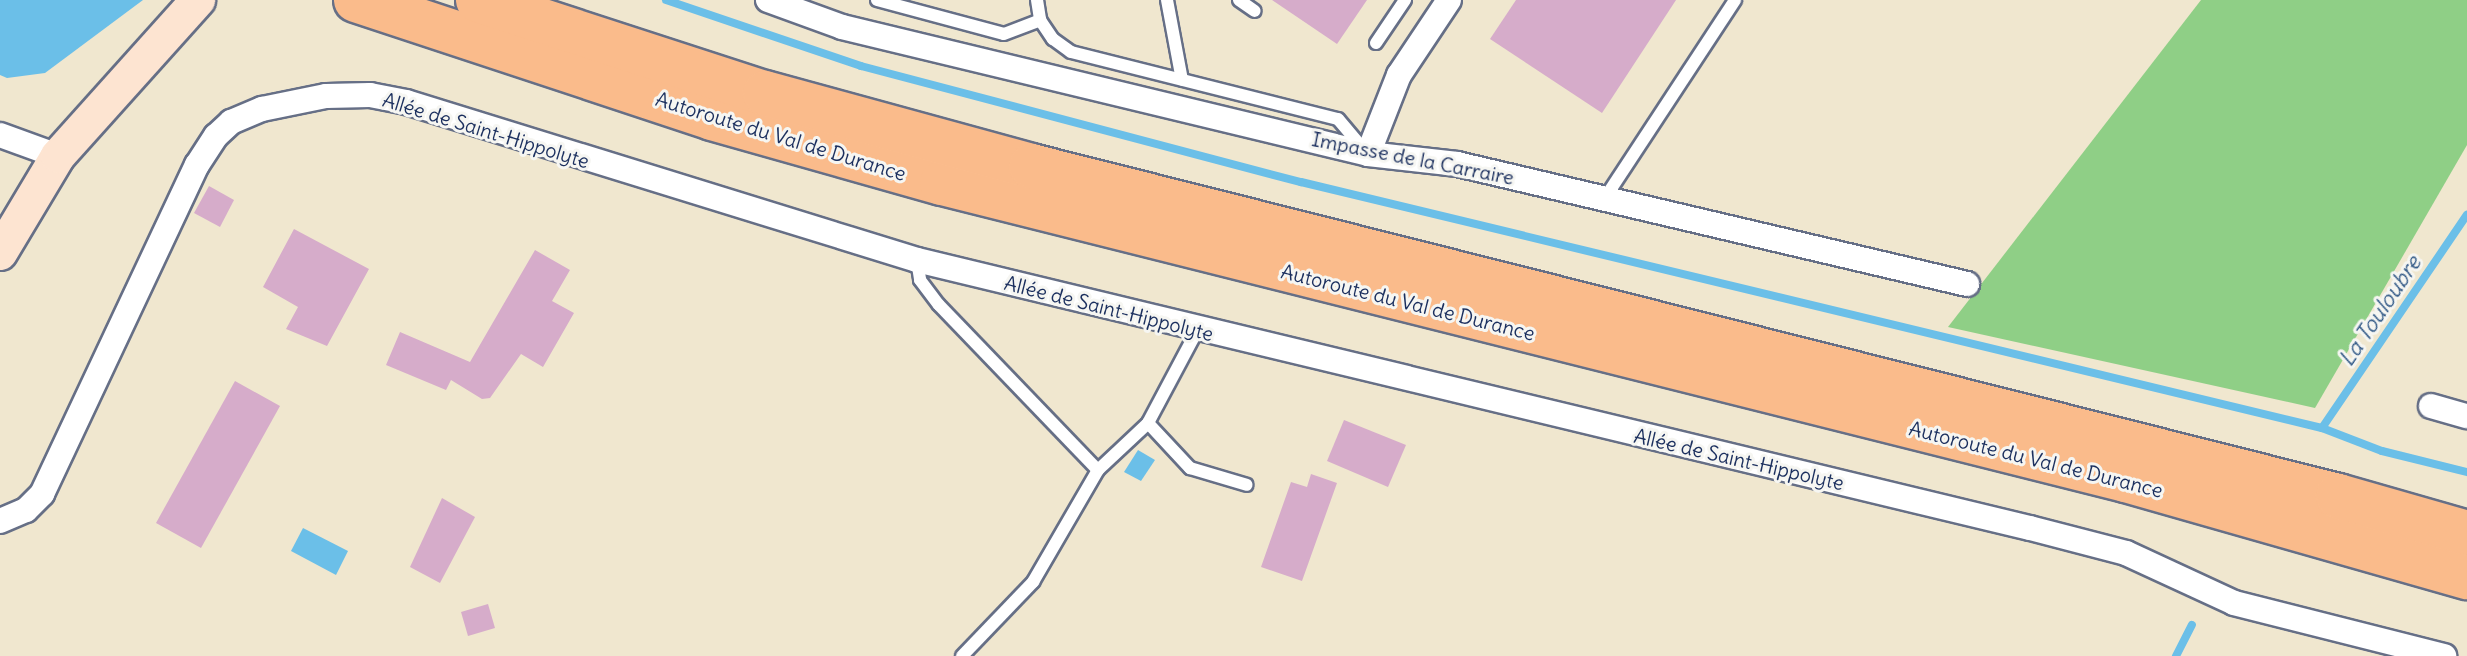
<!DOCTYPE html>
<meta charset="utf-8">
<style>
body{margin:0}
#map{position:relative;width:2467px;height:656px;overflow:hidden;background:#f0e7cf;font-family:Delius,sans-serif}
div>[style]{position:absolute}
.green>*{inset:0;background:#8fcf86}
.water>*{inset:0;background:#6bbfe8}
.stream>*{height:8px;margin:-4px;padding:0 4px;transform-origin:4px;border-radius:4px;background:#6bbfe8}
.building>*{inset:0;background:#d6acca}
.roads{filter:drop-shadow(2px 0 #666f86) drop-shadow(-2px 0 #666f86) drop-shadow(0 2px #666f86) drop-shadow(0 -2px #666f86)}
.lane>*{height:12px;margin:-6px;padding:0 6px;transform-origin:6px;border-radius:6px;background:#fff}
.street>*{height:24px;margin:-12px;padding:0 12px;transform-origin:12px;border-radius:12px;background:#fff}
.secondary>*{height:34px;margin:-17px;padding:0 17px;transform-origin:17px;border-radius:17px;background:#fde4d1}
.highway>*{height:44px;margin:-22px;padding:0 22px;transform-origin:22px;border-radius:22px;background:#fabb8b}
span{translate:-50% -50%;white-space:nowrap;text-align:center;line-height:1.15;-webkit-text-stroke:6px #f6f6f2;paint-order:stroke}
.street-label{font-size:20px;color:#1b2f5e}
.water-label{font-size:22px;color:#335a87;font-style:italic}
</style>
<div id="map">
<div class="green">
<div style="clip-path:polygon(2201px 0,2467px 0,2467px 145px,2315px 408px,1948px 327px)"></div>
</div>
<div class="water">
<div style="clip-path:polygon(0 0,143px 0,45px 73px,7px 78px,0 75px)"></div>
<div style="clip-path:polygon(1138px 450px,1155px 460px,1141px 481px,1124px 472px)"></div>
<div style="clip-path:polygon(303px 528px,348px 551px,336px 575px,291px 551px)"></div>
</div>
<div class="stream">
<div style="left:666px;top:0;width:206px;rotate:18.7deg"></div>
<div style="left:861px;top:66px;width:455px;rotate:14.8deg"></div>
<div style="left:1301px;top:182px;width:1050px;rotate:13.55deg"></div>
<div style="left:2322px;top:428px;width:64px;rotate:21deg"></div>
<div style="left:2382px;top:451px;width:88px;rotate:13.9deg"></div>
<div style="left:2322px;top:428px;width:258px;rotate:-55.8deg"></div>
<div style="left:2176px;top:656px;width:35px;rotate:-63deg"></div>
</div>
<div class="building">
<div style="clip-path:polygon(1272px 0,1367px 0,1337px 44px)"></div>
<div style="clip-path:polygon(1516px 0,1676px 0,1602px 113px,1490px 39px)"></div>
<div style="clip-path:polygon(209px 186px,234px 200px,220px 227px,194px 213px)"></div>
<div style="clip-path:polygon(294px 229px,369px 269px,327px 346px,286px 329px,298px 307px,263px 287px)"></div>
<div style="clip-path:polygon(535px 250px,570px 270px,552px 301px,574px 313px,543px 367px,521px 354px,490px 398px,482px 399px,451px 380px,446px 390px,386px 365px,400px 332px,470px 362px)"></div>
<div style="clip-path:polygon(235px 381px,280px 406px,201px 548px,156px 523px)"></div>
<div style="clip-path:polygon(1344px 420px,1406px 445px,1388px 487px,1327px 461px)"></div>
<div style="clip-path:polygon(1311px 474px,1337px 483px,1302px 581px,1261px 567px,1291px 482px,1307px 487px)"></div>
<div style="clip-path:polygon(442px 498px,475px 517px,440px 583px,410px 567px)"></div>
<div style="clip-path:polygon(488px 604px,495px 628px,468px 636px,461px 612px)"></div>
</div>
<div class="roads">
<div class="lane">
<div style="left:877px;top:0;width:131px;rotate:15deg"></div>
<div style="left:1004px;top:34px;width:39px;rotate:-21deg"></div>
<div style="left:1037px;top:0;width:20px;rotate:81deg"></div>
<div style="left:1040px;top:20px;width:23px;rotate:56deg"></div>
<div style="left:1053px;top:39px;width:22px;rotate:36deg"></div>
<div style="left:1071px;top:52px;width:275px;rotate:14.1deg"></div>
<div style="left:1338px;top:119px;width:43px;rotate:49.7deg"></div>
<div style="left:1167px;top:0;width:81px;rotate:79.4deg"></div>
<div style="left:1239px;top:0;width:19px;rotate:35deg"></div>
<div style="left:1376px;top:43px;width:52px;rotate:-56deg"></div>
<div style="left:1605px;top:198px;width:237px;rotate:-56.7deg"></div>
<div style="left:917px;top:260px;width:20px;rotate:81deg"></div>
<div style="left:920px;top:280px;width:31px;rotate:53deg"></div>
<div style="left:939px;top:305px;width:229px;rotate:46.1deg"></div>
<div style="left:1148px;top:423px;width:62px;rotate:47deg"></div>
<div style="left:1190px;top:468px;width:59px;rotate:16.6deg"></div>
<div style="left:962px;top:656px;width:103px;rotate:-46.2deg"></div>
<div style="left:1033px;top:582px;width:129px;rotate:-59.9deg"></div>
<div style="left:1098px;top:470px;width:69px;rotate:-43.2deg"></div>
<div style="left:1148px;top:423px;width:104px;rotate:-62deg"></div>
</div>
<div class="street">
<div style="left:768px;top:0;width:79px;rotate:20deg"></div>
<div style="left:842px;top:27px;width:541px;rotate:13.57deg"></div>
<div style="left:1368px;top:154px;width:90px;rotate:6.4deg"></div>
<div style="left:1457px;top:164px;width:524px;rotate:13.24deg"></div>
<div style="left:0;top:135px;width:62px;rotate:19.9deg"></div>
<div style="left:1368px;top:154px;width:85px;rotate:-68.6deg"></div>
<div style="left:1399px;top:75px;width:90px;rotate:-56.3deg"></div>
<div style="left:2431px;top:406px;width:37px;rotate:16deg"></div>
<div style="left:0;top:521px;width:28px;rotate:-23deg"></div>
<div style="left:26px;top:510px;width:23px;rotate:-45deg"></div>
<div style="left:42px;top:494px;width:364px;rotate:-64.8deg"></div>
<div style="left:197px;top:165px;width:35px;rotate:-57deg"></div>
<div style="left:216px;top:136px;width:21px;rotate:-43deg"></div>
<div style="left:231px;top:122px;width:34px;rotate:-23deg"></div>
<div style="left:262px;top:109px;width:65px;rotate:-11.5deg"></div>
<div style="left:326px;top:96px;width:44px;rotate:-1.3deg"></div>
<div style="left:370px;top:95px;width:37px;rotate:11deg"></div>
<div style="left:406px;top:102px;width:535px;rotate:17.18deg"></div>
<div style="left:917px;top:260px;width:1145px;rotate:13.54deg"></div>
<div style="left:2030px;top:528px;width:99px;rotate:14.6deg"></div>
<div style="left:2126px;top:553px;width:119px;rotate:24.8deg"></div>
<div style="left:2234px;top:603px;width:217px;rotate:14.2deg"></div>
</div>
<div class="secondary">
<div style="left:0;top:253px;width:113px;rotate:-59.1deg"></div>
<div style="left:58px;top:156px;width:210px;rotate:-48.1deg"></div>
</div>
<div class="highway">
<div style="left:356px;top:0;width:375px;rotate:18.3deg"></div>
<div style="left:712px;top:118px;width:239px;rotate:15.8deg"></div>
<div style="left:942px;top:183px;width:1221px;rotate:14.08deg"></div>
<div style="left:2126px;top:480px;width:355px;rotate:15.9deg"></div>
<div style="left:478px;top:0;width:302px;rotate:18deg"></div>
<div style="left:765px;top:93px;width:276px;rotate:15.3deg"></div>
<div style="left:1031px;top:166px;width:1348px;rotate:14.17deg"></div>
<div style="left:2338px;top:496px;width:134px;rotate:16deg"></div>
</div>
</div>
<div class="street-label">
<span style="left:486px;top:130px;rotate:17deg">Allée de Saint-Hippolyte</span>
<span style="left:781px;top:136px;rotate:17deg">Autoroute du Val de Durance</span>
<span style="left:1413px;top:158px;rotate:11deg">Impasse de la Carraire</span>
<span style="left:1408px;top:302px;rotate:14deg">Autoroute du Val de Durance</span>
<span style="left:1109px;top:308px;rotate:14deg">Allée de Saint-Hippolyte</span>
<span style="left:1739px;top:459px;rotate:13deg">Allée de Saint-Hippolyte</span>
<span style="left:2036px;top:459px;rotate:14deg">Autoroute du Val de Durance</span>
</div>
<div class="water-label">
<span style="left:2380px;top:311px;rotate:-56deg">La Touloubre</span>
</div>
</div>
